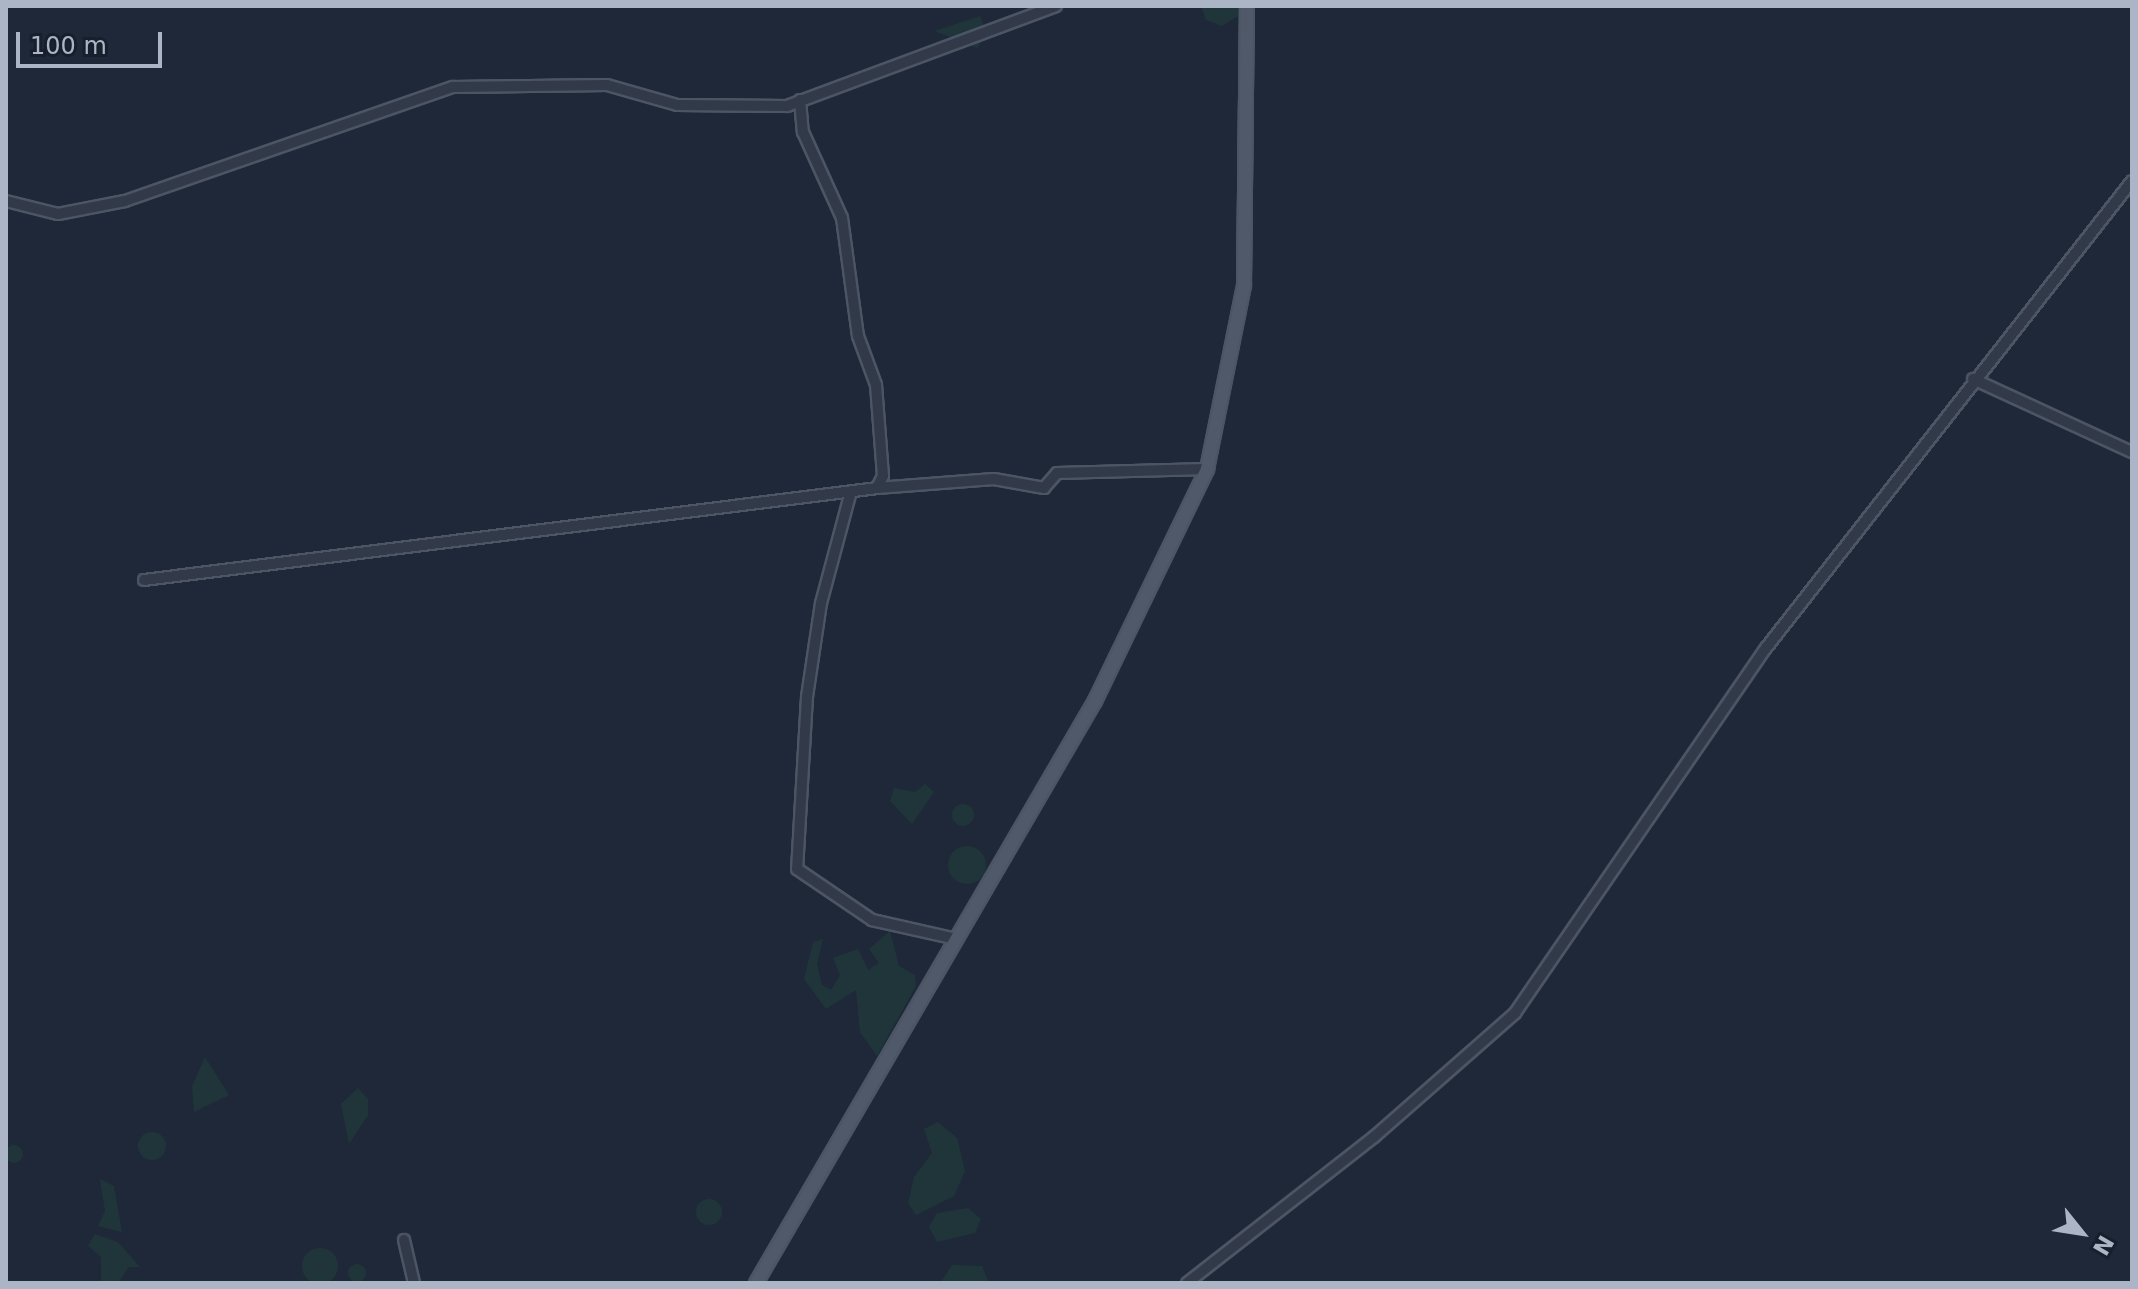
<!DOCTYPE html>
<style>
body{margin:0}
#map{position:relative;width:2138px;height:1289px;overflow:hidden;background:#1e2839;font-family:"DejaVu Sans",sans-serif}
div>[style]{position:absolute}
.green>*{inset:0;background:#20353a}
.round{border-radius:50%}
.roads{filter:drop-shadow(2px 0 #4c5564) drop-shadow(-2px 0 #4c5564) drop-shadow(0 2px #4c5564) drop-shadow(0 -2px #4c5564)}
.minor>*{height:10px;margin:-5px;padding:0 5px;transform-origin:5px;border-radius:5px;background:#323a49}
.major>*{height:12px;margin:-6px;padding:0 6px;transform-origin:6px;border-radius:6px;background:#4f5969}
span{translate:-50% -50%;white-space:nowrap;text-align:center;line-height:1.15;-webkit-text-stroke:6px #171f2d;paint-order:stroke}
.frame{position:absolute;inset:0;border:8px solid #acb5c6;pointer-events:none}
.north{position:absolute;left:2042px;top:1193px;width:80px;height:80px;-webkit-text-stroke:6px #171f2d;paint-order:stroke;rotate:120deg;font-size:22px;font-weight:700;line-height:32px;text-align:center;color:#acb5c6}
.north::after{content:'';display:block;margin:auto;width:28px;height:36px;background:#acb5c6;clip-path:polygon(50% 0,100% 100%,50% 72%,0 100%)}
.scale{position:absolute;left:16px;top:32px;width:146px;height:36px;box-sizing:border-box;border:4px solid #acb5c6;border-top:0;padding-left:10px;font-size:24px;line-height:28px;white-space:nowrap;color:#acb5c6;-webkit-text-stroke:6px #171f2d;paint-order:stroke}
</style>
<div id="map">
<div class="green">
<div style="clip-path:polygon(1201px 6px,1255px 6px,1222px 26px,1206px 20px)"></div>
<div style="clip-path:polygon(980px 16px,987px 34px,977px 48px,935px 31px)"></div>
<div style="clip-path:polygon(925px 784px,934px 792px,912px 824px,890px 801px,894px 788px,915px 792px)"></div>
<div class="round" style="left:952px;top:804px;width:22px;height:22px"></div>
<div class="round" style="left:948px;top:846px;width:38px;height:38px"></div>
<div style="clip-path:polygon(890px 931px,899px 966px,915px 975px,916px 986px,877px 1056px,860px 1032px,856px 990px,826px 1009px,804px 979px,813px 942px,823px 939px,817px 964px,822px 985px,831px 990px,840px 975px,833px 958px,858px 949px,868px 970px,879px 963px,869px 949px)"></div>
<div style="clip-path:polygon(205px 1057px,229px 1095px,194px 1112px,192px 1086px)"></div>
<div style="clip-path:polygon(358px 1088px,368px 1099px,368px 1115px,349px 1144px,341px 1104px)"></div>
<div style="clip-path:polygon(938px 1122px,957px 1138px,965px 1171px,954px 1196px,916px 1215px,908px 1203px,914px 1177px,932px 1153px,924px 1129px)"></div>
<div class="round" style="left:138px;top:1132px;width:28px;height:28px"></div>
<div class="round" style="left:5px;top:1145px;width:18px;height:18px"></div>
<div style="clip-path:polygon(100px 1179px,114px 1186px,122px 1232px,98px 1226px,105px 1211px)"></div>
<div class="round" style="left:696px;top:1199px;width:26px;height:26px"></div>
<div style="clip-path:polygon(968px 1208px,981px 1219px,975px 1233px,937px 1242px,929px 1227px,937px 1213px)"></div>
<div style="clip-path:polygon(95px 1234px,118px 1242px,140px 1267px,129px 1267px,118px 1283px,101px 1283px,101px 1257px,88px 1246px)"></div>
<div class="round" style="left:302px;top:1248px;width:36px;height:36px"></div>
<div class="round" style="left:348px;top:1264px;width:18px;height:18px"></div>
<div style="clip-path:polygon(952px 1265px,982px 1266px,989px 1283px,940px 1283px)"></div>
</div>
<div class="roads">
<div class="minor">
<div style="left:800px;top:100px;width:32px;rotate:85deg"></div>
<div style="left:803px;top:132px;width:94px;rotate:65.6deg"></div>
<div style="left:842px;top:218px;width:119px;rotate:82.3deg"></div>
<div style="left:858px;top:336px;width:52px;rotate:69.8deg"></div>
<div style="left:876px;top:385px;width:91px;rotate:85.6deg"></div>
<div style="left:883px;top:476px;width:13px;rotate:117deg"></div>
<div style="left:6px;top:201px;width:54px;rotate:14deg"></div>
<div style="left:58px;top:214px;width:68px;rotate:-11deg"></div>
<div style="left:125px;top:201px;width:347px;rotate:-19.2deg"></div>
<div style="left:453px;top:87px;width:154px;rotate:-0.7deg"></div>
<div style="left:607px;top:85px;width:73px;rotate:15.9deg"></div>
<div style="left:677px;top:105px;width:110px;rotate:0.5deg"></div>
<div style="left:787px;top:106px;width:287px;rotate:-20.4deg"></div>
<div style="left:1973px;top:379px;width:175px;rotate:24.7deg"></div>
<div style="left:850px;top:495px;width:112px;rotate:105deg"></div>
<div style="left:821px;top:603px;width:95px;rotate:98.5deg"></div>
<div style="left:807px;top:697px;width:172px;rotate:93.3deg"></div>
<div style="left:797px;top:869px;width:91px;rotate:34.2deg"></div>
<div style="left:872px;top:920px;width:86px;rotate:12.7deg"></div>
<div style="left:144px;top:580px;width:739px;rotate:-7.15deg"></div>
<div style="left:877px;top:488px;width:117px;rotate:-4.4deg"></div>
<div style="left:994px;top:479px;width:51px;rotate:10.2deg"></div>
<div style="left:1044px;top:488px;width:20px;rotate:-49deg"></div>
<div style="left:1057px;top:473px;width:150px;rotate:-1.5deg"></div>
<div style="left:404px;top:1240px;width:44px;rotate:76.9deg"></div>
<div style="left:1187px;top:1283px;width:237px;rotate:-38deg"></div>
<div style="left:1374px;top:1137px;width:188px;rotate:-41.3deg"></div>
<div style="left:1515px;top:1013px;width:443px;rotate:-55.5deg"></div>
<div style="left:1766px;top:648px;width:593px;rotate:-51.91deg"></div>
</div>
<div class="major">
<div style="left:756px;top:1283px;width:674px;rotate:-59.78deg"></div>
<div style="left:1095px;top:701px;width:258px;rotate:-64.2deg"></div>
<div style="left:1207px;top:469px;width:188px;rotate:-78.6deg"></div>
<div style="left:1244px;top:285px;width:279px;rotate:-89.4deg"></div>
</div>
</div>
<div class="frame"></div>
<div class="north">N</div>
<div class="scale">100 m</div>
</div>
